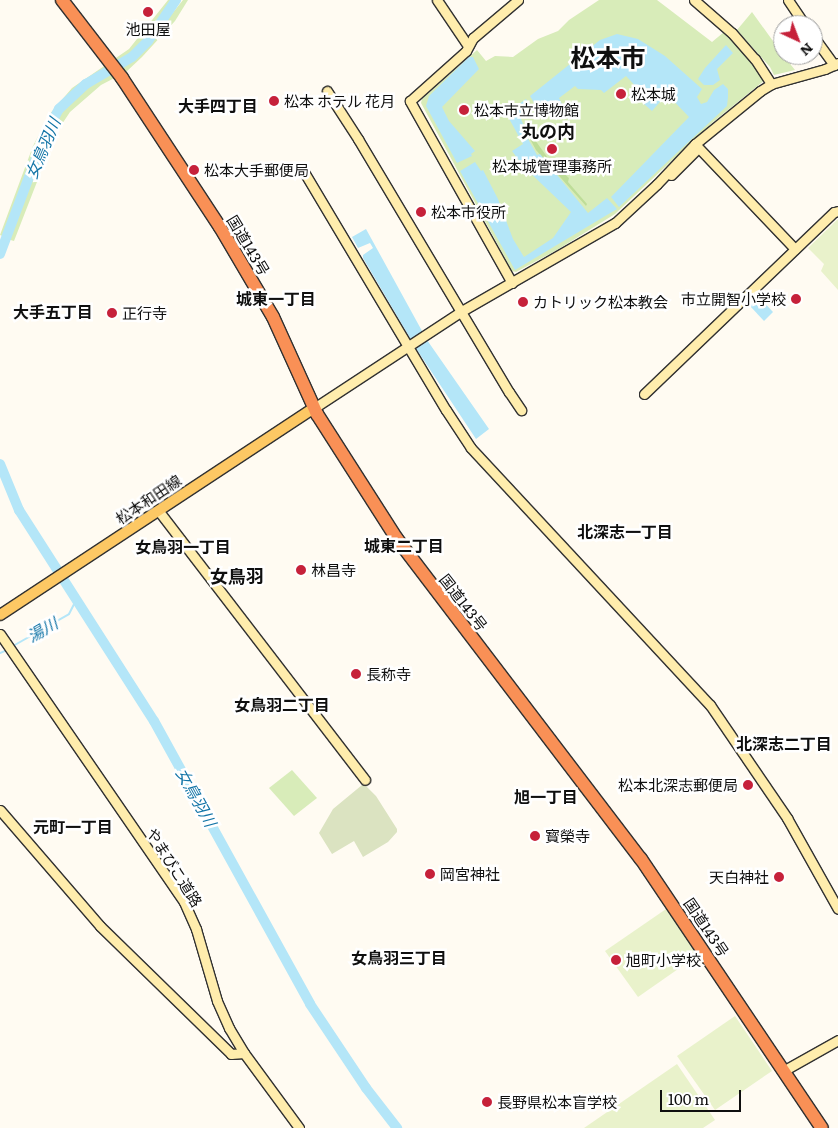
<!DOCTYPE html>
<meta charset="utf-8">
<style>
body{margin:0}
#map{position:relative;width:838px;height:1128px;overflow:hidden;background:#fffbf2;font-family:Literata,"Noto Sans JP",serif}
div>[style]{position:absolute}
.green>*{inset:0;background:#d8ecb9}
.forest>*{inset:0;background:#bedd98}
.cemetery>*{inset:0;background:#dbe3c1}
.pitch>*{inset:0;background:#e9f2cb}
.water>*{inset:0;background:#b4e6f8}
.stream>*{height:2px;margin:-1px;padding:0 1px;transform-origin:1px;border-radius:1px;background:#b4e6f8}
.river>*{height:10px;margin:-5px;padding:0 5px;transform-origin:5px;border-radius:5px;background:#b4e6f8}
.roads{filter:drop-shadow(1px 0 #313131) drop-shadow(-1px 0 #313131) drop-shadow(0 1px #313131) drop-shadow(0 -1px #313131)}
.secondary>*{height:9px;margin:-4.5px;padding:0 4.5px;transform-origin:4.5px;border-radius:4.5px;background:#ffedad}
.primary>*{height:10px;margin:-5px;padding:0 5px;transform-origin:5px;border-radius:5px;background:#fdc864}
.highway>*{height:12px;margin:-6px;padding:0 6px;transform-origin:6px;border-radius:6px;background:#f99056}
.dots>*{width:14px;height:14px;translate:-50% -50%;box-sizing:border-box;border:2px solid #fff;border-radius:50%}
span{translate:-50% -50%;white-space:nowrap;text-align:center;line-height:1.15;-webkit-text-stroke:5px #fff;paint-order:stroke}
.poi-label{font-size:15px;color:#0f0f0f}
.left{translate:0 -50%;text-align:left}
.right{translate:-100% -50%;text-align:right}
.street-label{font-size:15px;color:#0f0f0f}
.neighbourhood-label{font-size:16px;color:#0f0f0f;font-weight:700}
.water-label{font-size:16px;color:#1375a7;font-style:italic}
.quarter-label{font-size:18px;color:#0f0f0f;font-weight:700}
.town-label{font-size:25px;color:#0f0f0f;font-weight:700}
.north{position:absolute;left:773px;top:15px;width:50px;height:50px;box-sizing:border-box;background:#fff;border:1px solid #9f9f9f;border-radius:50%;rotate:137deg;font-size:14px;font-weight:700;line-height:20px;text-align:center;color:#0f0f0f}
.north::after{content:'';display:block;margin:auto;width:18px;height:22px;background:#c6213a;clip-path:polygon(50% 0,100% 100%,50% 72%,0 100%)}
.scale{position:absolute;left:660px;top:1090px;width:81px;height:22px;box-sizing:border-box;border:2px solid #0f0f0f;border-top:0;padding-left:6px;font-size:15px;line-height:18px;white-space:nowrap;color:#0f0f0f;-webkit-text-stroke:4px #fff;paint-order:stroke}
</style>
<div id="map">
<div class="green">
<div style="clip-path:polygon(168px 0,174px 0,146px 40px,131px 55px,86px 82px,57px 108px,42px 141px,5px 237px,0 235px,33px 146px,49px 115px,72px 88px,129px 49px)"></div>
<div style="clip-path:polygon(183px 0,188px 0,175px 21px,142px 57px,126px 72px,101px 85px,70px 112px,56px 133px,14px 241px,7px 239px,52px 122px,63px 106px,87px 85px,118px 70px,140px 54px)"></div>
<div style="clip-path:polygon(599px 0,657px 0,712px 42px,724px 32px,763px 74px,765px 80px,713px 122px,615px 214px,557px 250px,516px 272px,512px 271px,421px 103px,422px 99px,477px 50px,486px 61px,495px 56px,513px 57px,538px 39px,558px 31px,569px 20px)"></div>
<div style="clip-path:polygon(752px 12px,783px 55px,795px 70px,774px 75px,770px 67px,737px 30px)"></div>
<div style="clip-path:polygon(292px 770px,317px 798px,294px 816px,269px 788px)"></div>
</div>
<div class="forest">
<div style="clip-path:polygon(534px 136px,535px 140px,550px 161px,569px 178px,568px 182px,587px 204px,586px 206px,536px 150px,530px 139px)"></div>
</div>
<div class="cemetery">
<div style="clip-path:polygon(362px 785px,365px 785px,376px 796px,397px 829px,397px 832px,388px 842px,363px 857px,354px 841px,332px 854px,319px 833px,333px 809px)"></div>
</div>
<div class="pitch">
<div style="clip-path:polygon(838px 219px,838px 290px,821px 271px,824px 264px,808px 248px)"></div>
<div style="clip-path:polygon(669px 907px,701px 953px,638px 997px,605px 951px)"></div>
<div style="clip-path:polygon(735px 1016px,772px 1071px,715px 1110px,677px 1056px)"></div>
<div style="clip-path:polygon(677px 1064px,715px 1120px,703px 1128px,584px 1128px)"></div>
</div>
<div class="water">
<div style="clip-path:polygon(617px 34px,638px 39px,665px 56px,702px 89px,697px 97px,701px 104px,707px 102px,714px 90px,723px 84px,728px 89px,728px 97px,727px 106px,619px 207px,611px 197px,689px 117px,667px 94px,652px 111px,644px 104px,646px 101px,639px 94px,641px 92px,626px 76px,604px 93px,601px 90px,578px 89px,575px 86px,559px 98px,563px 106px,549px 114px,542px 102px,536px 106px,530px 96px,600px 40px)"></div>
<div style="clip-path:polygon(726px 45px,733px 53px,717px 69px,720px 80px,713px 85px,704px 85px,698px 79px,705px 68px)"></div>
<div style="clip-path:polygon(469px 57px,473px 57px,479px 69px,442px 107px,449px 121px,475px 151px,471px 154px,472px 156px,457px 163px,426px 106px,429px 96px)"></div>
<div style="clip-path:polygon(526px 99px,532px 108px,520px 117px,524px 126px,522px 128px,537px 155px,540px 154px,588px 213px,607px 198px,617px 209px,515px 270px,460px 171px,475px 162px,481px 171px,483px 170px,498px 199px,513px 239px,524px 257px,553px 238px,571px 212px,524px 167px,512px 151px,523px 144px,506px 113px)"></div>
<div style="clip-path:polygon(366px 229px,427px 340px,489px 429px,476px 439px,417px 350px,363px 258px,363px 255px,373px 248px,370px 243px,358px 248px,352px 237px)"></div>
<div style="clip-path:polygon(759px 297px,773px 312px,764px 321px,750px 306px)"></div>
</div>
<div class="stream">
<div style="left:13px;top:646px;width:64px;rotate:-29.7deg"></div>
<div style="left:69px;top:614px;width:18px;rotate:-63deg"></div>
<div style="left:0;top:653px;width:8px;rotate:-23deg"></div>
</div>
<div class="river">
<div style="left:0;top:254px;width:125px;rotate:-69.4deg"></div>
<div style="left:44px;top:137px;width:32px;rotate:-62deg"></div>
<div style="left:59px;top:109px;width:37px;rotate:-43deg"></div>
<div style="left:86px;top:84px;width:53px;rotate:-30.4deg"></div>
<div style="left:132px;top:57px;width:23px;rotate:-45deg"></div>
<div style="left:148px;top:41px;width:50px;rotate:-55.7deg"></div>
<div style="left:0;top:464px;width:50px;rotate:67.6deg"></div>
<div style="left:19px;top:510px;width:250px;rotate:57.4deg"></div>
<div style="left:154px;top:721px;width:323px;rotate:61.1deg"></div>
<div style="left:310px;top:1004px;width:101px;rotate:56.3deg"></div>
<div style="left:366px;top:1088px;width:51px;rotate:52.2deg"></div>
</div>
<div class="roads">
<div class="secondary">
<div style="left:437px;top:0;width:55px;rotate:56deg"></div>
<div style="left:694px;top:0;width:50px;rotate:41deg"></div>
<div style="left:732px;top:33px;width:35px;rotate:49deg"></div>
<div style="left:755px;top:59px;width:30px;rotate:57deg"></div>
<div style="left:788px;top:0;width:30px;rotate:56deg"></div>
<div style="left:813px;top:36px;width:36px;rotate:54deg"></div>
<div style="left:327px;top:91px;width:57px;rotate:57.1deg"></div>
<div style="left:358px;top:139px;width:295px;rotate:59.2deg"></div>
<div style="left:509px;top:392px;width:22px;rotate:56deg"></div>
<div style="left:695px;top:144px;width:145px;rotate:46.4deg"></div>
<div style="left:304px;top:172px;width:277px;rotate:59.2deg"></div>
<div style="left:446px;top:410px;width:45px;rotate:56.7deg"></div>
<div style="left:471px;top:448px;width:351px;rotate:47.1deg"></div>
<div style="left:710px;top:705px;width:137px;rotate:55.7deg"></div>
<div style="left:787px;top:818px;width:104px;rotate:60.7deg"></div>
<div style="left:671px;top:175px;width:35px;rotate:-45deg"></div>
<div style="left:512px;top:283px;width:209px;rotate:-119.3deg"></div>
<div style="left:410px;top:101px;width:75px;rotate:-41.8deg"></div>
<div style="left:466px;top:51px;width:15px;rotate:-62deg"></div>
<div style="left:473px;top:38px;width:59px;rotate:-40.2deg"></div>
<div style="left:644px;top:394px;width:263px;rotate:-43.8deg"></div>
<div style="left:834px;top:212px;width:4px;rotate:-14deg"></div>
<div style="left:314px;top:408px;width:175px;rotate:-33.3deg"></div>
<div style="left:460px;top:312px;width:179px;rotate:-29.9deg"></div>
<div style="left:615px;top:223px;width:57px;rotate:-42.9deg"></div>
<div style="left:657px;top:184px;width:55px;rotate:-46.5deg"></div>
<div style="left:695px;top:144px;width:84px;rotate:-39.2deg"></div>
<div style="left:760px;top:91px;width:13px;rotate:-32deg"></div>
<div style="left:771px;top:84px;width:56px;rotate:-15.5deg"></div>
<div style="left:825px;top:69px;width:14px;rotate:-25deg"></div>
<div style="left:158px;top:510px;width:340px;rotate:52.5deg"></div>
<div style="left:0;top:634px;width:325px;rotate:55.5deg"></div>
<div style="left:184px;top:902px;width:30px;rotate:66deg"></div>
<div style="left:196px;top:929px;width:75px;rotate:73.7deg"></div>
<div style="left:217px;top:1001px;width:30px;rotate:66deg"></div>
<div style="left:229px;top:1028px;width:29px;rotate:59deg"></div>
<div style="left:244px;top:1053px;width:93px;rotate:53.7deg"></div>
<div style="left:0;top:810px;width:153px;rotate:49.2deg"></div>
<div style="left:100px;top:926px;width:183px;rotate:44.3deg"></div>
<div style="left:231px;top:1054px;width:13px;rotate:-4deg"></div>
<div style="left:783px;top:1071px;width:63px;rotate:-29.4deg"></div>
</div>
<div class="primary">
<div style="left:0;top:615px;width:376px;rotate:-33.4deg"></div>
</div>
<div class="highway">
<div style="left:62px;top:0;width:98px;rotate:52.4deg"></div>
<div style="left:122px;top:78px;width:178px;rotate:56.7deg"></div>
<div style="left:220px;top:227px;width:104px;rotate:59.5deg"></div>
<div style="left:273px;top:317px;width:107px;rotate:65.6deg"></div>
<div style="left:317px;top:414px;width:148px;rotate:57.4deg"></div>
<div style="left:397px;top:539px;width:402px;rotate:52.7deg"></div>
<div style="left:641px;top:859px;width:324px;rotate:56.1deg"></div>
</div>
</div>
<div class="dots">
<div style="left:148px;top:12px;background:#c6213a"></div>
<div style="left:621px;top:94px;background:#c6213a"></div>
<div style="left:274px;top:101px;background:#c6213a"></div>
<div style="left:464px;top:110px;background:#c6213a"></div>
<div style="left:552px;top:149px;background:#c6213a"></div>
<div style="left:194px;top:170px;background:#c6213a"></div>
<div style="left:421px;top:212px;background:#c6213a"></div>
<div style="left:796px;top:299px;background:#c6213a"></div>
<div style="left:523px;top:302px;background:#c6213a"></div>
<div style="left:112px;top:313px;background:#c6213a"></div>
<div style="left:301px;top:570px;background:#c6213a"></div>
<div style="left:356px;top:674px;background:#c6213a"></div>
<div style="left:748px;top:785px;background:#c6213a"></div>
<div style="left:535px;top:836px;background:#c6213a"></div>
<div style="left:430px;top:874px;background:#c6213a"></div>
<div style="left:779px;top:877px;background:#c6213a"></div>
<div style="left:616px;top:960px;background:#c6213a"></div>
<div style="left:487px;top:1102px;background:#c6213a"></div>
</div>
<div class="poi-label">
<span style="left:148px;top:29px">池田屋</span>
<span class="left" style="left:631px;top:94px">松本城</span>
<span class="left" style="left:284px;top:101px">松本 ホテル 花月</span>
<span class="left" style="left:474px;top:110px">松本市立博物館</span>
<span style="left:552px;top:166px">松本城管理事務所</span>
<span class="left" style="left:204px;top:170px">松本大手郵便局</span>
<span class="left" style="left:431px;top:212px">松本市役所</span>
<span class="right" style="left:786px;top:299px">市立開智小学校</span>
<span class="left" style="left:533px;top:302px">カトリック松本教会</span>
<span class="left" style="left:122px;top:313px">正行寺</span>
<span class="left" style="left:311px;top:570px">林昌寺</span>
<span class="left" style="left:366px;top:674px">長称寺</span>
<span class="right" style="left:738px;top:785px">松本北深志郵便局</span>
<span class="left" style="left:545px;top:836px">寳榮寺</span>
<span class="left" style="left:440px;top:874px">岡宮神社</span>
<span class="right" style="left:769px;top:877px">天白神社</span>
<span class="left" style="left:626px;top:960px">旭町小学校</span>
<span class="left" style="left:497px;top:1102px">長野県松本盲学校</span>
</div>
<div class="street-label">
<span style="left:249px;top:245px;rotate:59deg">国道143号</span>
<span style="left:148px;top:499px;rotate:-34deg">松本和田線</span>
<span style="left:464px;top:602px;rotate:52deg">国道143号</span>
<span style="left:175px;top:867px;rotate:58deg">やまびこ道路</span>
<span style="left:707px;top:927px;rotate:56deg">国道143号</span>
</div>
<div class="neighbourhood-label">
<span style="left:218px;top:105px">大手四丁目</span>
<span style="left:276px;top:298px">城東一丁目</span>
<span style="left:53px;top:311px">大手五丁目</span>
<span style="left:625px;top:531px">北深志一丁目</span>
<span style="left:404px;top:545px">城東二丁目</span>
<span style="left:183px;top:546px">女鳥羽一丁目</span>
<span style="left:282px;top:704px">女鳥羽二丁目</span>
<span style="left:784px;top:743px">北深志二丁目</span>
<span style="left:546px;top:796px">旭一丁目</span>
<span style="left:73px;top:826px">元町一丁目</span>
<span style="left:399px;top:957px">女鳥羽三丁目</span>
</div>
<div class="water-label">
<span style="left:42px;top:148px;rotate:-67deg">女鳥羽川</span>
<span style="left:42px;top:629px;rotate:-30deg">湯川</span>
<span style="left:197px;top:797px;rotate:61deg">女鳥羽川</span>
</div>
<div class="quarter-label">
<span style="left:548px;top:131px">丸の内</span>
<span style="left:237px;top:576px">女鳥羽</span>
</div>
<div class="town-label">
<span style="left:608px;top:57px">松本市</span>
</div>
<div class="north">N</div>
<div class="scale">100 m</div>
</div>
